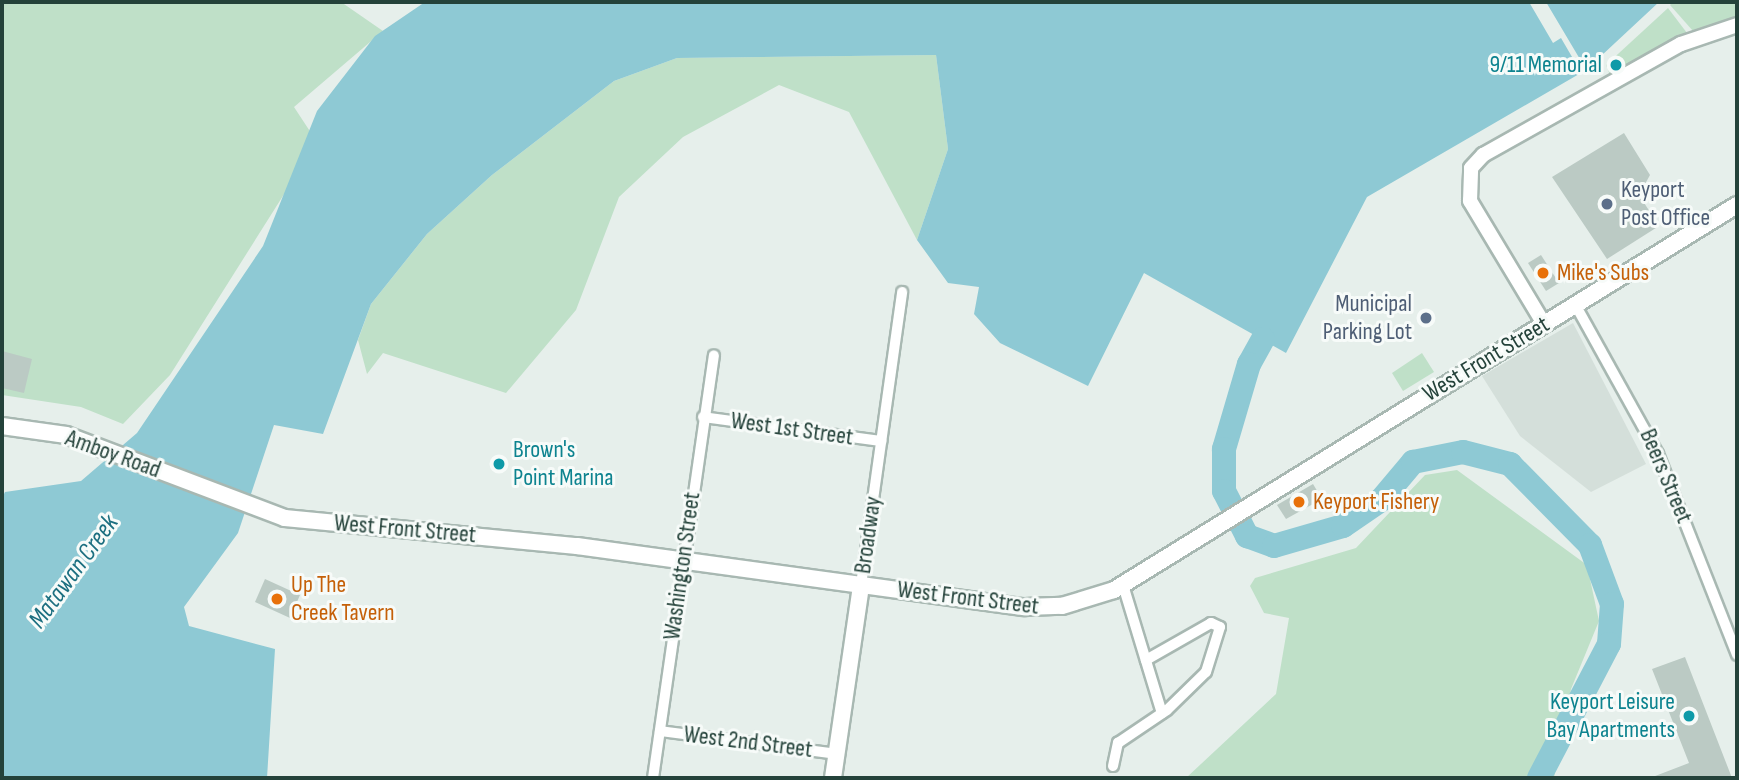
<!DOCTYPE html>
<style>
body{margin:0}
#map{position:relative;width:1739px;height:780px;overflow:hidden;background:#e6efeb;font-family:"Sofia Sans Condensed",sans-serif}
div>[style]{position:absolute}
.built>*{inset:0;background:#d4dfda}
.green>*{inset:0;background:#bfe0c8}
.water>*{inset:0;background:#8ec9d4}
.pier>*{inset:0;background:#e6efeb}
.river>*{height:24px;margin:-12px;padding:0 12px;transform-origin:12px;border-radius:12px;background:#8ec9d4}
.building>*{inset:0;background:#bbcac4}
.roads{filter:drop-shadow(2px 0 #a8b8b2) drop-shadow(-2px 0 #a8b8b2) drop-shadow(0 2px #a8b8b2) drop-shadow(0 -2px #a8b8b2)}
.minor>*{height:10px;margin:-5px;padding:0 5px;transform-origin:5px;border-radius:5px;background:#fff}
.tertiary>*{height:14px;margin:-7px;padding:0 7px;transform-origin:7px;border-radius:7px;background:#fff}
.secondary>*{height:16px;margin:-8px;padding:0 8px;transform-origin:8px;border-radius:8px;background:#fff}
.dots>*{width:19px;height:19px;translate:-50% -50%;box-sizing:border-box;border:4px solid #f7fbf9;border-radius:50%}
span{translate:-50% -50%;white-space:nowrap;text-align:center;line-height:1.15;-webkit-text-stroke:6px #f7fbf9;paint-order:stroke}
.culture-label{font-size:24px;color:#0d838f}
.right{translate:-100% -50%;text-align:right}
.left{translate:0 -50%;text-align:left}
.service-label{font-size:24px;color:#4e5e75}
.food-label{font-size:24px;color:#c56008}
.street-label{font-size:24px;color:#24423a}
.water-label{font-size:26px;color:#1c6f80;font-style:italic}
.frame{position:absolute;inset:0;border:4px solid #24423a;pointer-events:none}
</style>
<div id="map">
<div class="built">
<div style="clip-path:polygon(1573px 323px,1646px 464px,1591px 492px,1520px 436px,1482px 376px)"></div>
</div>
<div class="green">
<div style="clip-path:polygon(2px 2px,341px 2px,383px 31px,294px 107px,317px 142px,170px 375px,123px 424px,81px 407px,2px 395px)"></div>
<div style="clip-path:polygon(1673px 2px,1737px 2px,1737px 16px,1693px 31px,1670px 5px)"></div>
<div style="clip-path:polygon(1668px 8px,1687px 33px,1610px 75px,1606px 65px)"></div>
<div style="clip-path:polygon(936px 55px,948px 149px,917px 240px,849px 112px,779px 85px,683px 137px,619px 197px,576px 310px,506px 393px,383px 353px,367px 374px,358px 340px,371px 304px,427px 234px,492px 175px,614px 81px,677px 58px)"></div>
<div style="clip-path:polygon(1422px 353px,1434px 372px,1403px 391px,1392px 373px)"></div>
<div style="clip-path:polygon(1457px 470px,1587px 565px,1599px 621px,1571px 689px,1554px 778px,1186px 778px,1276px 694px,1289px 618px,1264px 613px,1250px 586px,1255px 578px,1356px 548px,1425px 475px)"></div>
</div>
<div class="water">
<div style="clip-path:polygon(425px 2px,1659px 2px,1586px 70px,1367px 197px,1286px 353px,1144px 273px,1088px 386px,1000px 343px,974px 314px,979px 287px,948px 283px,917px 240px,948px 149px,936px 55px,677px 58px,614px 81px,492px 175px,427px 234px,371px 304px,323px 434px,274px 425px,238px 533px,184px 607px,189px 626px,275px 649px,267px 778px,2px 778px,2px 498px,5px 492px,81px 481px,137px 433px,263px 246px,317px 111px,375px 36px)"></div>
</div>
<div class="pier">
<div style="clip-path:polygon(1529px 2px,1546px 2px,1587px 71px,1582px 74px,1561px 38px,1553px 43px)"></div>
</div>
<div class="river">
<div style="left:1263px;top:339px;width:29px;rotate:119deg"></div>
<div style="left:1249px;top:364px;width:89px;rotate:106.4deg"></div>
<div style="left:1224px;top:449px;width:42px;rotate:90deg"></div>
<div style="left:1224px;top:491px;width:51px;rotate:62.9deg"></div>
<div style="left:1247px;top:536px;width:29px;rotate:20deg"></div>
<div style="left:1274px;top:546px;width:72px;rotate:-16.2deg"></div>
<div style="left:1343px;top:526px;width:46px;rotate:-34.4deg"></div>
<div style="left:1381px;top:500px;width:50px;rotate:-49.9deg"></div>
<div style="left:1413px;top:462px;width:51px;rotate:-11.3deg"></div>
<div style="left:1463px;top:452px;width:49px;rotate:14.3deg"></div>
<div style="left:1510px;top:464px;width:114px;rotate:45.4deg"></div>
<div style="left:1590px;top:545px;width:63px;rotate:69.6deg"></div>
<div style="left:1612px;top:604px;width:40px;rotate:94.3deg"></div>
<div style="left:1609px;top:644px;width:151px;rotate:117.6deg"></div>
</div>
<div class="building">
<div style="clip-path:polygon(1624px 133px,1650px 175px,1639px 195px,1659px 226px,1607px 259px,1552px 177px)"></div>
<div style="clip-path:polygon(1541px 255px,1559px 283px,1546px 291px,1528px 263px)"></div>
<div style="clip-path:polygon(2px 351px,32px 359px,24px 393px,2px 388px)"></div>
<div style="clip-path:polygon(1313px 484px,1322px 499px,1286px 519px,1277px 505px)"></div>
<div style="clip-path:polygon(265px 579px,300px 595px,290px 618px,255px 602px)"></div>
<div style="clip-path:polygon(1685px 657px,1732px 778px,1650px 778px,1689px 763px,1652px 669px)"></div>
</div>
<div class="roads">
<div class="minor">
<div style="left:1576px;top:306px;width:169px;rotate:61deg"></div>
<div style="left:1658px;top:454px;width:216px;rotate:68.5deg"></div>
<div style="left:703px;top:417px;width:180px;rotate:7.7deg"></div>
<div style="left:861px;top:585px;width:296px;rotate:-82deg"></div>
<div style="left:1123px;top:585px;width:134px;rotate:73.1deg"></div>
<div style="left:660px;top:731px;width:178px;rotate:7.4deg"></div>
<div style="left:1113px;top:766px;width:24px;rotate:-78deg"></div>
<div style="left:1118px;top:743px;width:59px;rotate:-34deg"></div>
<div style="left:1167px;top:710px;width:54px;rotate:-44.3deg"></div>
<div style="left:1206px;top:672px;width:47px;rotate:-72.7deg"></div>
<div style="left:1220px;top:627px;width:10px;rotate:-156deg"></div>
<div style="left:1211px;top:623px;width:75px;rotate:150.4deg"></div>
<div style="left:653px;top:778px;width:427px;rotate:-81.8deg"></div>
</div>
<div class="tertiary">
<div style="left:1544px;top:324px;width:144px;rotate:-121deg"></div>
<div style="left:1470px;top:201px;width:33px;rotate:-88deg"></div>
<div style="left:1471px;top:168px;width:18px;rotate:-47deg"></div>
<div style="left:1483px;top:155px;width:227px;rotate:-29.3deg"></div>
<div style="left:1681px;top:44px;width:59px;rotate:-18.7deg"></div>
</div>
<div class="secondary">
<div style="left:2px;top:426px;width:65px;rotate:8deg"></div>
<div style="left:66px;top:435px;width:234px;rotate:20.8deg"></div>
<div style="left:285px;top:518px;width:293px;rotate:5.5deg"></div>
<div style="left:577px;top:546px;width:452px;rotate:7.8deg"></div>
<div style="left:1025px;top:607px;width:37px;rotate:-2deg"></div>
<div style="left:1062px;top:606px;width:54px;rotate:-17.1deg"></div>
<div style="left:1114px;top:590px;width:732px;rotate:-31.72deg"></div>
<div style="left:833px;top:778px;width:195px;rotate:-81.7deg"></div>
</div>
</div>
<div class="dots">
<div style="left:1616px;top:65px;background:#0f9aa8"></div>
<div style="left:1607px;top:204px;background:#5c6f8a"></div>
<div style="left:1543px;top:273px;background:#e8710a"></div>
<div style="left:1426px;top:318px;background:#5c6f8a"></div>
<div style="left:499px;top:464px;background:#0f9aa8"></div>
<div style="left:1299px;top:502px;background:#e8710a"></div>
<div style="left:277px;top:599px;background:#e8710a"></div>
<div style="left:1689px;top:716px;background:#0f9aa8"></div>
</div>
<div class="culture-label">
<span class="right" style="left:1602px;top:65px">9/11 Memorial</span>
<span class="left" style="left:513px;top:464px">Brown's<br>Point Marina</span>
<span class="right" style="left:1675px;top:716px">Keyport Leisure<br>Bay Apartments</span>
</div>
<div class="service-label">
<span class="left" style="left:1621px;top:204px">Keyport<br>Post Office</span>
<span class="right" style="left:1412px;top:318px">Municipal<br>Parking Lot</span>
</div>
<div class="food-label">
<span class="left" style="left:1557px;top:273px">Mike's Subs</span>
<span class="left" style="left:1313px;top:502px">Keyport Fishery</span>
<span class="left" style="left:291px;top:599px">Up The<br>Creek Tavern</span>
</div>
<div class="street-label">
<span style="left:1486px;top:359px;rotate:-31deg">West Front Street</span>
<span style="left:792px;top:429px;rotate:8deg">West 1st Street</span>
<span style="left:113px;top:454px;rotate:20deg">Amboy Road</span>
<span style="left:1666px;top:476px;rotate:67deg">Beers Street</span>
<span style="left:405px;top:529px;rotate:5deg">West Front Street</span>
<span style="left:868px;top:535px;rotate:-82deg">Broadway</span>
<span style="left:682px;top:566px;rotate:-82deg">Washington Street</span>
<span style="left:968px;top:598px;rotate:7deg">West Front Street</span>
<span style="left:748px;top:742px;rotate:7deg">West 2nd Street</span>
</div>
<div class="water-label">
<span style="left:74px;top:572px;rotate:-54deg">Matawan Creek</span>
</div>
<div class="frame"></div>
</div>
